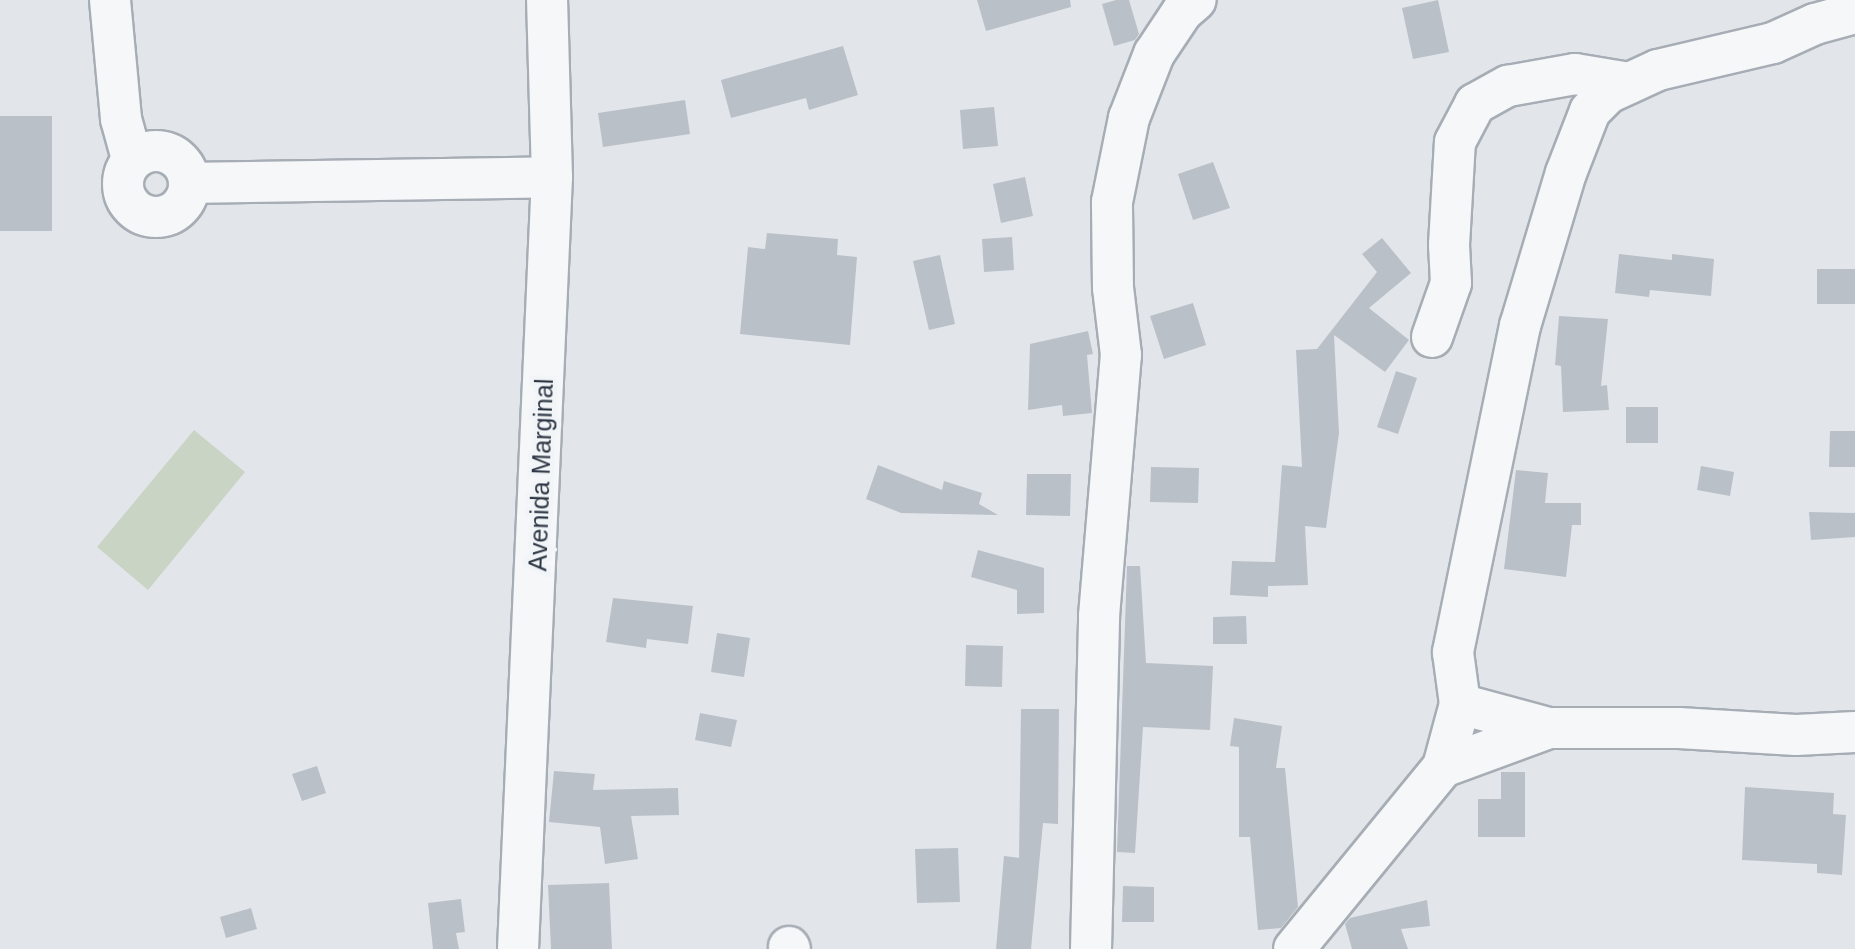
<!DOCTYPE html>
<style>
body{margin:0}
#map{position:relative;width:1855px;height:949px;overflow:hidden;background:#e2e6eb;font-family:Arial,sans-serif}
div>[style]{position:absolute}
.green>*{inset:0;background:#c9d4c4}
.building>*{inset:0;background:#bac0c7}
.roads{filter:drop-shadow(2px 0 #a7adb5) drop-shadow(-2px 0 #a7adb5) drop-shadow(0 2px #a7adb5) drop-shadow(0 -2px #a7adb5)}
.minor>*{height:40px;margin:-20px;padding:0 20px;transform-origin:20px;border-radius:20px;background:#f5f7f9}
.minor>.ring{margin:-20px;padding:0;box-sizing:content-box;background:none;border:40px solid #f5f7f9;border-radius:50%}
span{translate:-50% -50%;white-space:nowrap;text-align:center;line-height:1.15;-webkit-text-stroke:9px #f2f5f8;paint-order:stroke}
.street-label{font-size:25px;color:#2b3542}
</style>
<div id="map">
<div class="green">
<div style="clip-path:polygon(194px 430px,245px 472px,148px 590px,97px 547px)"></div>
</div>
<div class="building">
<div style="clip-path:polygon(977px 0,1070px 0,1071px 7px,986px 31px)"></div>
<div style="clip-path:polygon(1116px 0,1129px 0,1139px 34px,1135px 40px,1114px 46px,1102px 4px)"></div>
<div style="clip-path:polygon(1438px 0,1449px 52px,1413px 59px,1402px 8px)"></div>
<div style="clip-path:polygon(843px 46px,858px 95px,809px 110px,806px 98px,731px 118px,721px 80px)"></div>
<div style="clip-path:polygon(685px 100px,690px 134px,603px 147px,598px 113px)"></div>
<div style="clip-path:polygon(994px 107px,998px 146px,963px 149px,960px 110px)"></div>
<div style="clip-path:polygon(0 116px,52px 116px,52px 231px,0 231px)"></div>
<div style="clip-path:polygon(1213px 162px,1230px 208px,1193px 220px,1178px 174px)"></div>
<div style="clip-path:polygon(1025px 177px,1033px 216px,1001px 223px,993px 184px)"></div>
<div style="clip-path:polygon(767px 233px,838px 239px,837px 255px,857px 257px,850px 345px,740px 334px,748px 247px,765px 249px)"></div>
<div style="clip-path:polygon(1012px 237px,1014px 270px,984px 272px,982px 239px)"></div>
<div style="clip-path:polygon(1382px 238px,1411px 273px,1369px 308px,1409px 340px,1385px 372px,1334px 335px,1339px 433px,1326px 528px,1305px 526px,1308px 585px,1268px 586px,1268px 597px,1230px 595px,1232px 561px,1275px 562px,1282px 465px,1302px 467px,1296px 350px,1317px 349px,1377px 272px,1362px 254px)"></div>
<div style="clip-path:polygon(1619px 254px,1672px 260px,1672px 254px,1714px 259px,1711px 296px,1650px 290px,1649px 297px,1615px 293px)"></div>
<div style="clip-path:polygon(940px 255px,955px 324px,929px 330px,913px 261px)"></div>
<div style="clip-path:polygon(1817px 269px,1855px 269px,1855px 304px,1817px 304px)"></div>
<div style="clip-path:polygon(1193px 303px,1206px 345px,1164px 359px,1150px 316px)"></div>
<div style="clip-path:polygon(1559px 316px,1608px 319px,1601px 386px,1607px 385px,1609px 410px,1563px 412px,1561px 366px,1555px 365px)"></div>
<div style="clip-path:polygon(1088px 331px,1093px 354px,1087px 355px,1092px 413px,1063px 416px,1062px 405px,1028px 410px,1030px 344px)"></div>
<div style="clip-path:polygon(1396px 371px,1417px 378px,1398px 434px,1377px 427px)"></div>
<div style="clip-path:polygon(1626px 407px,1658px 407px,1658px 443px,1626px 443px)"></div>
<div style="clip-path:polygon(1830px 431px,1855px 431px,1855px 467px,1829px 467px)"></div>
<div style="clip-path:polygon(878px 465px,942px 490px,944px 481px,982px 493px,979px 504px,998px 515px,901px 513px,866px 499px)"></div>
<div style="clip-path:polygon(1701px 466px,1734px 472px,1730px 496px,1697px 490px)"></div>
<div style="clip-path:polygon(1151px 467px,1199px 468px,1198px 503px,1150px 502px)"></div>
<div style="clip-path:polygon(1516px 470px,1548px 473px,1545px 503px,1581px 503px,1581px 525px,1572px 525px,1566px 577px,1504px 569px)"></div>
<div style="clip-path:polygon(1027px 474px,1071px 474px,1070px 516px,1026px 515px)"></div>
<div style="clip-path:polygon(1809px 512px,1855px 513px,1855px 537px,1811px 540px)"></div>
<div style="clip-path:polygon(978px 550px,1044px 568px,1044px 613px,1017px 614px,1017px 590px,971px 577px)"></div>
<div style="clip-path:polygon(1127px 566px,1140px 566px,1146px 663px,1213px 666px,1210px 730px,1143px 727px,1135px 853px,1117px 852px)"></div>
<div style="clip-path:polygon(613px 598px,693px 606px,688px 644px,647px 639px,646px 648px,606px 642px)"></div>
<div style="clip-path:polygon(1246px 616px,1247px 644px,1213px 644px,1213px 617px)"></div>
<div style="clip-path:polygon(717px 633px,750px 638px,744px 677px,711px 672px)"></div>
<div style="clip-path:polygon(966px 645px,1003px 646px,1002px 687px,965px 686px)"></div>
<div style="clip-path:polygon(1021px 709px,1059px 709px,1058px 824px,1043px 823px,1031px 949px,996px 949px,1004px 856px,1019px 858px)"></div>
<div style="clip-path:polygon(700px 713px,737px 720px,731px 747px,695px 740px)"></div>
<div style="clip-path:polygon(1234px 718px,1282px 726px,1276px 768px,1285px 768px,1298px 907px,1281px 928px,1258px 930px,1250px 837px,1239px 837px,1239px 747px,1230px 746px)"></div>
<div style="clip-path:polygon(317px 766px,326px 793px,302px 801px,292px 774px)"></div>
<div style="clip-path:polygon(554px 771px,595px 774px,593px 790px,678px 788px,679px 815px,631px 816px,638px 859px,605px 864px,600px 827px,549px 822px)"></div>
<div style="clip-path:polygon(1501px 772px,1525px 772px,1525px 837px,1478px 837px,1478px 799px,1501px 799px)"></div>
<div style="clip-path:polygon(1745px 787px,1834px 793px,1833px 814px,1846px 815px,1842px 875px,1817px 873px,1817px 864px,1742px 860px)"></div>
<div style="clip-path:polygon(958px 848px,960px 902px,917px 903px,915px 849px)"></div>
<div style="clip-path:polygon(609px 883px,612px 949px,551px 949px,548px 885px)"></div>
<div style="clip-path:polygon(1123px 886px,1154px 887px,1154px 922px,1122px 922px)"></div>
<div style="clip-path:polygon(461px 899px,465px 932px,456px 933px,459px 949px,433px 949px,428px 903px)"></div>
<div style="clip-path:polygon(1427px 900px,1430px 926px,1401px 929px,1408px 949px,1352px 949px,1345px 924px,1350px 918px)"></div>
<div style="clip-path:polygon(251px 908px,257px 929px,226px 938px,220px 917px)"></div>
</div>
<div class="roads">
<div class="minor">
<div style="left:110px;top:0;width:120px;rotate:84.7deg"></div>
<div style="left:121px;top:119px;width:41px;rotate:74.6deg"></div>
<div class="ring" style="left:123px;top:151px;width:26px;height:26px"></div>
<div style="left:189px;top:183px;width:363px;rotate:-0.9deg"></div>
<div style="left:1432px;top:337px;width:57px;rotate:-70.6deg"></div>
<div style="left:1451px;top:283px;width:38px;rotate:-93deg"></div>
<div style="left:1449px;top:245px;width:103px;rotate:-86.7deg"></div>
<div style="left:1455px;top:142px;width:43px;rotate:-62.2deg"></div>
<div style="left:1475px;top:104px;width:38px;rotate:-29deg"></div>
<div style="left:1508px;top:86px;width:68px;rotate:-10.2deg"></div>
<div style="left:1575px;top:74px;width:55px;rotate:9.5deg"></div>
<div style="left:1460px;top:704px;width:92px;rotate:15.1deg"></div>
<div style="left:1549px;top:728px;width:130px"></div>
<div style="left:1679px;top:728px;width:117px;rotate:3.4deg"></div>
<div style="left:1796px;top:735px;width:59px;rotate:-2.9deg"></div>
<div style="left:1443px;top:767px;width:113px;rotate:-20.2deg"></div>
<div style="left:789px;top:947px;width:2px;rotate:63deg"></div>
<div style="left:518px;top:949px;width:773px;rotate:-87.48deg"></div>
<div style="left:552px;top:177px;width:177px;rotate:-91.6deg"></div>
<div style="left:1091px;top:949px;width:333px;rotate:-88.6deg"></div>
<div style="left:1099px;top:616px;width:262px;rotate:-85.2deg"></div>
<div style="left:1121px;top:355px;width:67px;rotate:-96.8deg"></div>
<div style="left:1113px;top:288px;width:86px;rotate:-90.7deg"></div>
<div style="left:1112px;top:202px;width:86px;rotate:-78.6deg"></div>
<div style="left:1129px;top:118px;width:69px;rotate:-68.7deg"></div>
<div style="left:1154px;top:54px;width:50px;rotate:-56.3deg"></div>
<div style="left:1182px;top:12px;width:18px;rotate:-41deg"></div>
<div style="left:1294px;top:949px;width:235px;rotate:-50.7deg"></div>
<div style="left:1443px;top:767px;width:65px;rotate:-74.9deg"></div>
<div style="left:1460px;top:704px;width:52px;rotate:-97.7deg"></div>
<div style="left:1453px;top:652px;width:333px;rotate:-78.4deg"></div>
<div style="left:1520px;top:326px;width:160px;rotate:-73.3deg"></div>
<div style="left:1566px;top:173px;width:66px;rotate:-68.8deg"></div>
<div style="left:1590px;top:111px;width:25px;rotate:-45deg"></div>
<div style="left:1608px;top:93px;width:55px;rotate:-24.7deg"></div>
<div style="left:1658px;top:70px;width:118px;rotate:-13.2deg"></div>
<div style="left:1773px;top:43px;width:46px;rotate:-24.3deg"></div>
<div style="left:1815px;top:24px;width:41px;rotate:-15.4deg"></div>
</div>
</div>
<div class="street-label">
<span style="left:541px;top:475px;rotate:-88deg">Avenida Marginal</span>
</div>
</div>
